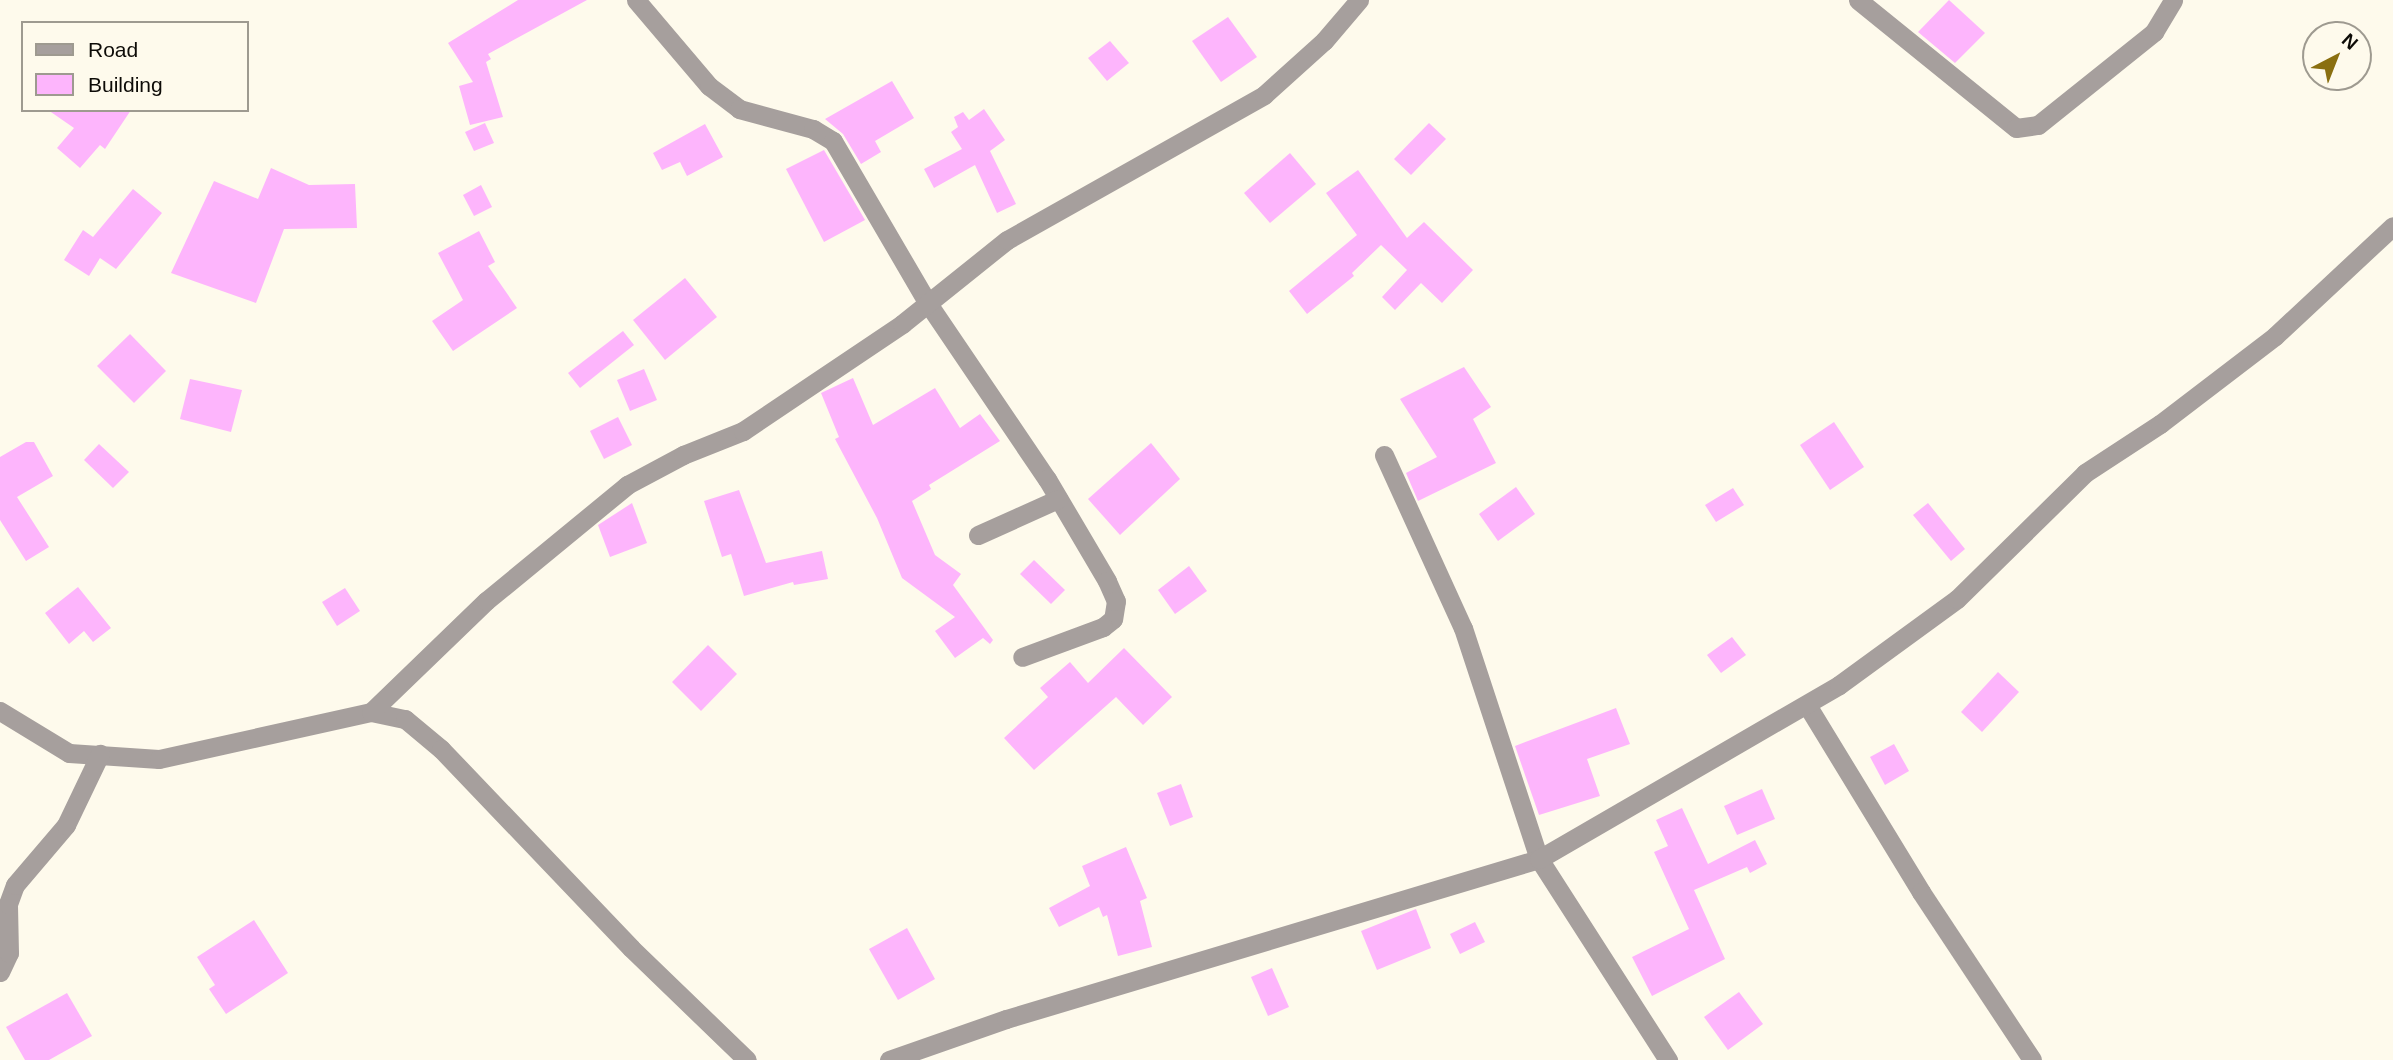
<!DOCTYPE html>
<style>
body{margin:0}
#map{position:relative;width:2393px;height:1060px;overflow:hidden;background:#fefaec;font-family:Helvetica,sans-serif}
div>[style]{position:absolute}
.building>*{inset:0;background:#fdb5fc}
.minor>*{height:19px;margin:-9.5px;padding:0 9.5px;transform-origin:9.5px;border-radius:9.5px;background:#a69f9d}
span{translate:-50% -50%;white-space:nowrap;text-align:center;line-height:1.15;-webkit-text-stroke:5px #fefaec;paint-order:stroke}
.legend{position:absolute;left:21px;top:21px;width:228px;height:91px;box-sizing:border-box;background:#fefaec;border:2px solid #9e9a90;margin:0;padding:9px 12px;list-style:none;font-size:21px;color:#0d0b07}
.legend li{display:flex;align-items:center;gap:14px;height:35px}
.legend b{width:35px;border:2px solid #9e9a90}
.north{position:absolute;left:2302px;top:21px;width:70px;height:70px;box-sizing:border-box;background:#fefaec;border:2px solid #9e9a90;border-radius:50%;rotate:42deg;font-size:19px;font-weight:700;line-height:28px;text-align:center;color:#0d0b07}
.north::after{content:'';display:block;margin:auto;width:24px;height:32px;background:#8a6f10;clip-path:polygon(50% 0,100% 100%,50% 72%,0 100%)}
</style>
<div id="map">
<div class="building">
<div style="clip-path:polygon(518px 0,587px 0,488px 54px,491px 59px,486px 62px,503px 117px,470px 125px,459px 86px,473px 82px,448px 43px)"></div>
<div style="clip-path:polygon(1949px 0,1985px 33px,1955px 63px,1918px 32px)"></div>
<div style="clip-path:polygon(1228px 17px,1257px 57px,1221px 82px,1192px 41px)"></div>
<div style="clip-path:polygon(1110px 41px,1129px 63px,1107px 81px,1088px 58px)"></div>
<div style="clip-path:polygon(892px 81px,914px 118px,875px 141px,881px 152px,861px 164px,843px 134px,825px 119px)"></div>
<div style="clip-path:polygon(984px 109px,1005px 140px,990px 151px,1016px 204px,997px 213px,975px 165px,934px 188px,924px 169px,962px 149px,951px 132px,958px 127px,954px 117px,963px 112px,969px 120px)"></div>
<div style="clip-path:polygon(48px 110px,131px 110px,105px 149px,100px 145px,80px 168px,57px 148px,74px 128px)"></div>
<div style="clip-path:polygon(485px 123px,494px 143px,474px 151px,465px 132px)"></div>
<div style="clip-path:polygon(1429px 123px,1446px 139px,1411px 175px,1394px 159px)"></div>
<div style="clip-path:polygon(705px 124px,723px 157px,687px 176px,680px 162px,662px 170px,653px 153px)"></div>
<div style="clip-path:polygon(824px 150px,865px 220px,824px 242px,786px 169px)"></div>
<div style="clip-path:polygon(1290px 153px,1316px 184px,1270px 223px,1244px 193px)"></div>
<div style="clip-path:polygon(271px 168px,309px 185px,355px 184px,357px 228px,284px 229px,256px 303px,171px 273px,214px 181px,258px 199px)"></div>
<div style="clip-path:polygon(1358px 170px,1407px 238px,1424px 222px,1473px 270px,1442px 303px,1421px 283px,1395px 310px,1382px 297px,1407px 270px,1381px 245px,1352px 273px,1354px 276px,1307px 314px,1289px 291px,1357px 235px,1326px 193px)"></div>
<div style="clip-path:polygon(481px 185px,492px 207px,474px 216px,463px 195px)"></div>
<div style="clip-path:polygon(133px 189px,162px 213px,116px 269px,100px 258px,89px 276px,64px 260px,83px 230px,93px 237px)"></div>
<div style="clip-path:polygon(479px 231px,495px 262px,488px 266px,517px 308px,453px 351px,432px 321px,463px 300px,438px 253px)"></div>
<div style="clip-path:polygon(685px 278px,717px 317px,665px 360px,633px 320px)"></div>
<div style="clip-path:polygon(623px 331px,634px 345px,580px 388px,568px 373px)"></div>
<div style="clip-path:polygon(130px 334px,166px 371px,134px 403px,97px 366px)"></div>
<div style="clip-path:polygon(1464px 367px,1491px 407px,1473px 419px,1496px 463px,1418px 501px,1406px 473px,1437px 457px,1400px 399px)"></div>
<div style="clip-path:polygon(644px 369px,657px 400px,630px 411px,617px 380px)"></div>
<div style="clip-path:polygon(853px 378px,873px 425px,935px 388px,960px 428px,980px 414px,1000px 441px,929px 485px,931px 489px,912px 501px,935px 555px,961px 574px,953px 585px,993px 640px,990px 644px,983px 638px,955px 658px,935px 631px,955px 617px,902px 578px,877px 518px,835px 439px,839px 437px,821px 393px)"></div>
<div style="clip-path:polygon(190px 379px,242px 390px,231px 432px,180px 419px)"></div>
<div style="clip-path:polygon(618px 417px,632px 445px,604px 459px,590px 431px)"></div>
<div style="clip-path:polygon(1834px 422px,1864px 467px,1830px 490px,1800px 445px)"></div>
<div style="clip-path:polygon(26px 442px,34px 442px,53px 476px,17px 497px,49px 547px,26px 561px,0 520px,0 457px)"></div>
<div style="clip-path:polygon(1151px 443px,1180px 479px,1120px 535px,1088px 499px)"></div>
<div style="clip-path:polygon(99px 444px,129px 472px,113px 488px,84px 460px)"></div>
<div style="clip-path:polygon(1516px 487px,1535px 514px,1498px 541px,1479px 514px)"></div>
<div style="clip-path:polygon(1733px 488px,1744px 505px,1716px 522px,1705px 505px)"></div>
<div style="clip-path:polygon(739px 490px,766px 563px,822px 551px,828px 579px,794px 585px,793px 582px,744px 596px,731px 554px,722px 557px,704px 501px)"></div>
<div style="clip-path:polygon(632px 503px,647px 543px,610px 557px,598px 525px)"></div>
<div style="clip-path:polygon(1928px 503px,1965px 549px,1951px 561px,1913px 515px)"></div>
<div style="clip-path:polygon(1034px 560px,1065px 590px,1051px 604px,1020px 574px)"></div>
<div style="clip-path:polygon(1189px 566px,1207px 591px,1175px 614px,1158px 590px)"></div>
<div style="clip-path:polygon(78px 587px,111px 628px,93px 642px,84px 631px,69px 644px,45px 613px)"></div>
<div style="clip-path:polygon(345px 588px,360px 611px,337px 626px,322px 602px)"></div>
<div style="clip-path:polygon(1732px 637px,1746px 655px,1721px 673px,1707px 655px)"></div>
<div style="clip-path:polygon(708px 645px,737px 674px,701px 711px,672px 682px)"></div>
<div style="clip-path:polygon(1124px 648px,1172px 697px,1143px 725px,1116px 697px,1034px 770px,1004px 738px,1048px 697px,1040px 688px,1070px 662px,1088px 683px)"></div>
<div style="clip-path:polygon(1998px 672px,2019px 692px,1982px 732px,1961px 712px)"></div>
<div style="clip-path:polygon(1616px 708px,1630px 744px,1587px 759px,1600px 796px,1539px 815px,1515px 746px)"></div>
<div style="clip-path:polygon(1894px 744px,1909px 771px,1885px 785px,1870px 757px)"></div>
<div style="clip-path:polygon(1181px 784px,1193px 817px,1170px 826px,1157px 793px)"></div>
<div style="clip-path:polygon(1762px 789px,1775px 819px,1737px 835px,1724px 806px)"></div>
<div style="clip-path:polygon(1682px 808px,1708px 864px,1755px 840px,1767px 864px,1750px 873px,1747px 867px,1694px 890px,1725px 959px,1652px 996px,1632px 957px,1689px 929px,1654px 852px,1668px 846px,1656px 820px)"></div>
<div style="clip-path:polygon(1126px 847px,1147px 898px,1140px 901px,1152px 947px,1118px 956px,1107px 915px,1103px 917px,1099px 907px,1059px 927px,1049px 908px,1090px 886px,1082px 866px)"></div>
<div style="clip-path:polygon(1416px 909px,1431px 948px,1377px 970px,1361px 931px)"></div>
<div style="clip-path:polygon(254px 920px,288px 973px,226px 1014px,209px 989px,215px 985px,197px 957px)"></div>
<div style="clip-path:polygon(1475px 922px,1485px 942px,1460px 954px,1450px 934px)"></div>
<div style="clip-path:polygon(907px 928px,935px 979px,898px 1000px,869px 949px)"></div>
<div style="clip-path:polygon(1272px 968px,1289px 1007px,1268px 1016px,1251px 977px)"></div>
<div style="clip-path:polygon(1739px 992px,1763px 1024px,1728px 1050px,1704px 1017px)"></div>
<div style="clip-path:polygon(67px 993px,92px 1036px,49px 1060px,25px 1060px,6px 1027px)"></div>
</div>
<div class="minor">
<div style="left:636px;top:0;width:113px;rotate:49.7deg"></div>
<div style="left:709px;top:86px;width:38px;rotate:37deg"></div>
<div style="left:739px;top:109px;width:77px;rotate:15.1deg"></div>
<div style="left:813px;top:129px;width:23px;rotate:31deg"></div>
<div style="left:833px;top:141px;width:186px;rotate:59.7deg"></div>
<div style="left:927px;top:302px;width:214px;rotate:55.9deg"></div>
<div style="left:1047px;top:479px;width:118px;rotate:59.5deg"></div>
<div style="left:1107px;top:581px;width:22px;rotate:66deg"></div>
<div style="left:1116px;top:601px;width:18px;rotate:99deg"></div>
<div style="left:1113px;top:619px;width:13px;rotate:141deg"></div>
<div style="left:1103px;top:627px;width:86px;rotate:159.7deg"></div>
<div style="left:1858px;top:0;width:203px;rotate:39deg"></div>
<div style="left:2016px;top:128px;width:22px;rotate:-8deg"></div>
<div style="left:2038px;top:125px;width:149px;rotate:-38.7deg"></div>
<div style="left:2154px;top:32px;width:37px;rotate:-59deg"></div>
<div style="left:1384px;top:455px;width:190px;rotate:65.5deg"></div>
<div style="left:1463px;top:628px;width:243px;rotate:71.8deg"></div>
<div style="left:1539px;top:859px;width:239px;rotate:57.3deg"></div>
<div style="left:978px;top:535px;width:88px;rotate:-24.2deg"></div>
<div style="left:1807px;top:705px;width:219px;rotate:58.6deg"></div>
<div style="left:1921px;top:892px;width:201px;rotate:56.5deg"></div>
<div style="left:0;top:711px;width:81px;rotate:31.3deg"></div>
<div style="left:69px;top:753px;width:90px;rotate:3.8deg"></div>
<div style="left:159px;top:759px;width:217px;rotate:-12.5deg"></div>
<div style="left:371px;top:712px;width:35px;rotate:12deg"></div>
<div style="left:405px;top:719px;width:47px;rotate:39.8deg"></div>
<div style="left:441px;top:749px;width:275px;rotate:46.3deg"></div>
<div style="left:631px;top:948px;width:161px;rotate:44deg"></div>
<div style="left:371px;top:712px;width:160px;rotate:-44deg"></div>
<div style="left:486px;top:601px;width:183px;rotate:-39.4deg"></div>
<div style="left:627px;top:485px;width:64px;rotate:-28.2deg"></div>
<div style="left:683px;top:455px;width:65px;rotate:-21.8deg"></div>
<div style="left:743px;top:431px;width:192px;rotate:-33.9deg"></div>
<div style="left:902px;top:324px;width:134px;rotate:-38.7deg"></div>
<div style="left:1007px;top:240px;width:295px;rotate:-29.4deg"></div>
<div style="left:1264px;top:95px;width:81px;rotate:-42deg"></div>
<div style="left:1324px;top:41px;width:54px;rotate:-49.5deg"></div>
<div style="left:0;top:972px;width:21px;rotate:-65deg"></div>
<div style="left:9px;top:953px;width:49px;rotate:-91.2deg"></div>
<div style="left:8px;top:904px;width:20px;rotate:-70deg"></div>
<div style="left:15px;top:885px;width:79px;rotate:-49.6deg"></div>
<div style="left:66px;top:825px;width:79px;rotate:-64.4deg"></div>
<div style="left:889px;top:1060px;width:124px;rotate:-19.3deg"></div>
<div style="left:1006px;top:1019px;width:556px;rotate:-16.71deg"></div>
<div style="left:1539px;top:859px;width:347px;rotate:-30.1deg"></div>
<div style="left:1839px;top:685px;width:146px;rotate:-36.1deg"></div>
<div style="left:1957px;top:599px;width:180px;rotate:-44.5deg"></div>
<div style="left:2085px;top:473px;width:90px;rotate:-33.2deg"></div>
<div style="left:2160px;top:424px;width:145px;rotate:-37.4deg"></div>
<div style="left:2275px;top:336px;width:161px;rotate:-43deg"></div>
</div>
<ul class="legend">
<li><b style="height:9px;background:#a69f9d"></b>Road</li>
<li><b style="height:19px;background:#fdb5fc"></b>Building</li>
</ul>
<div class="north">N</div>
</div>
